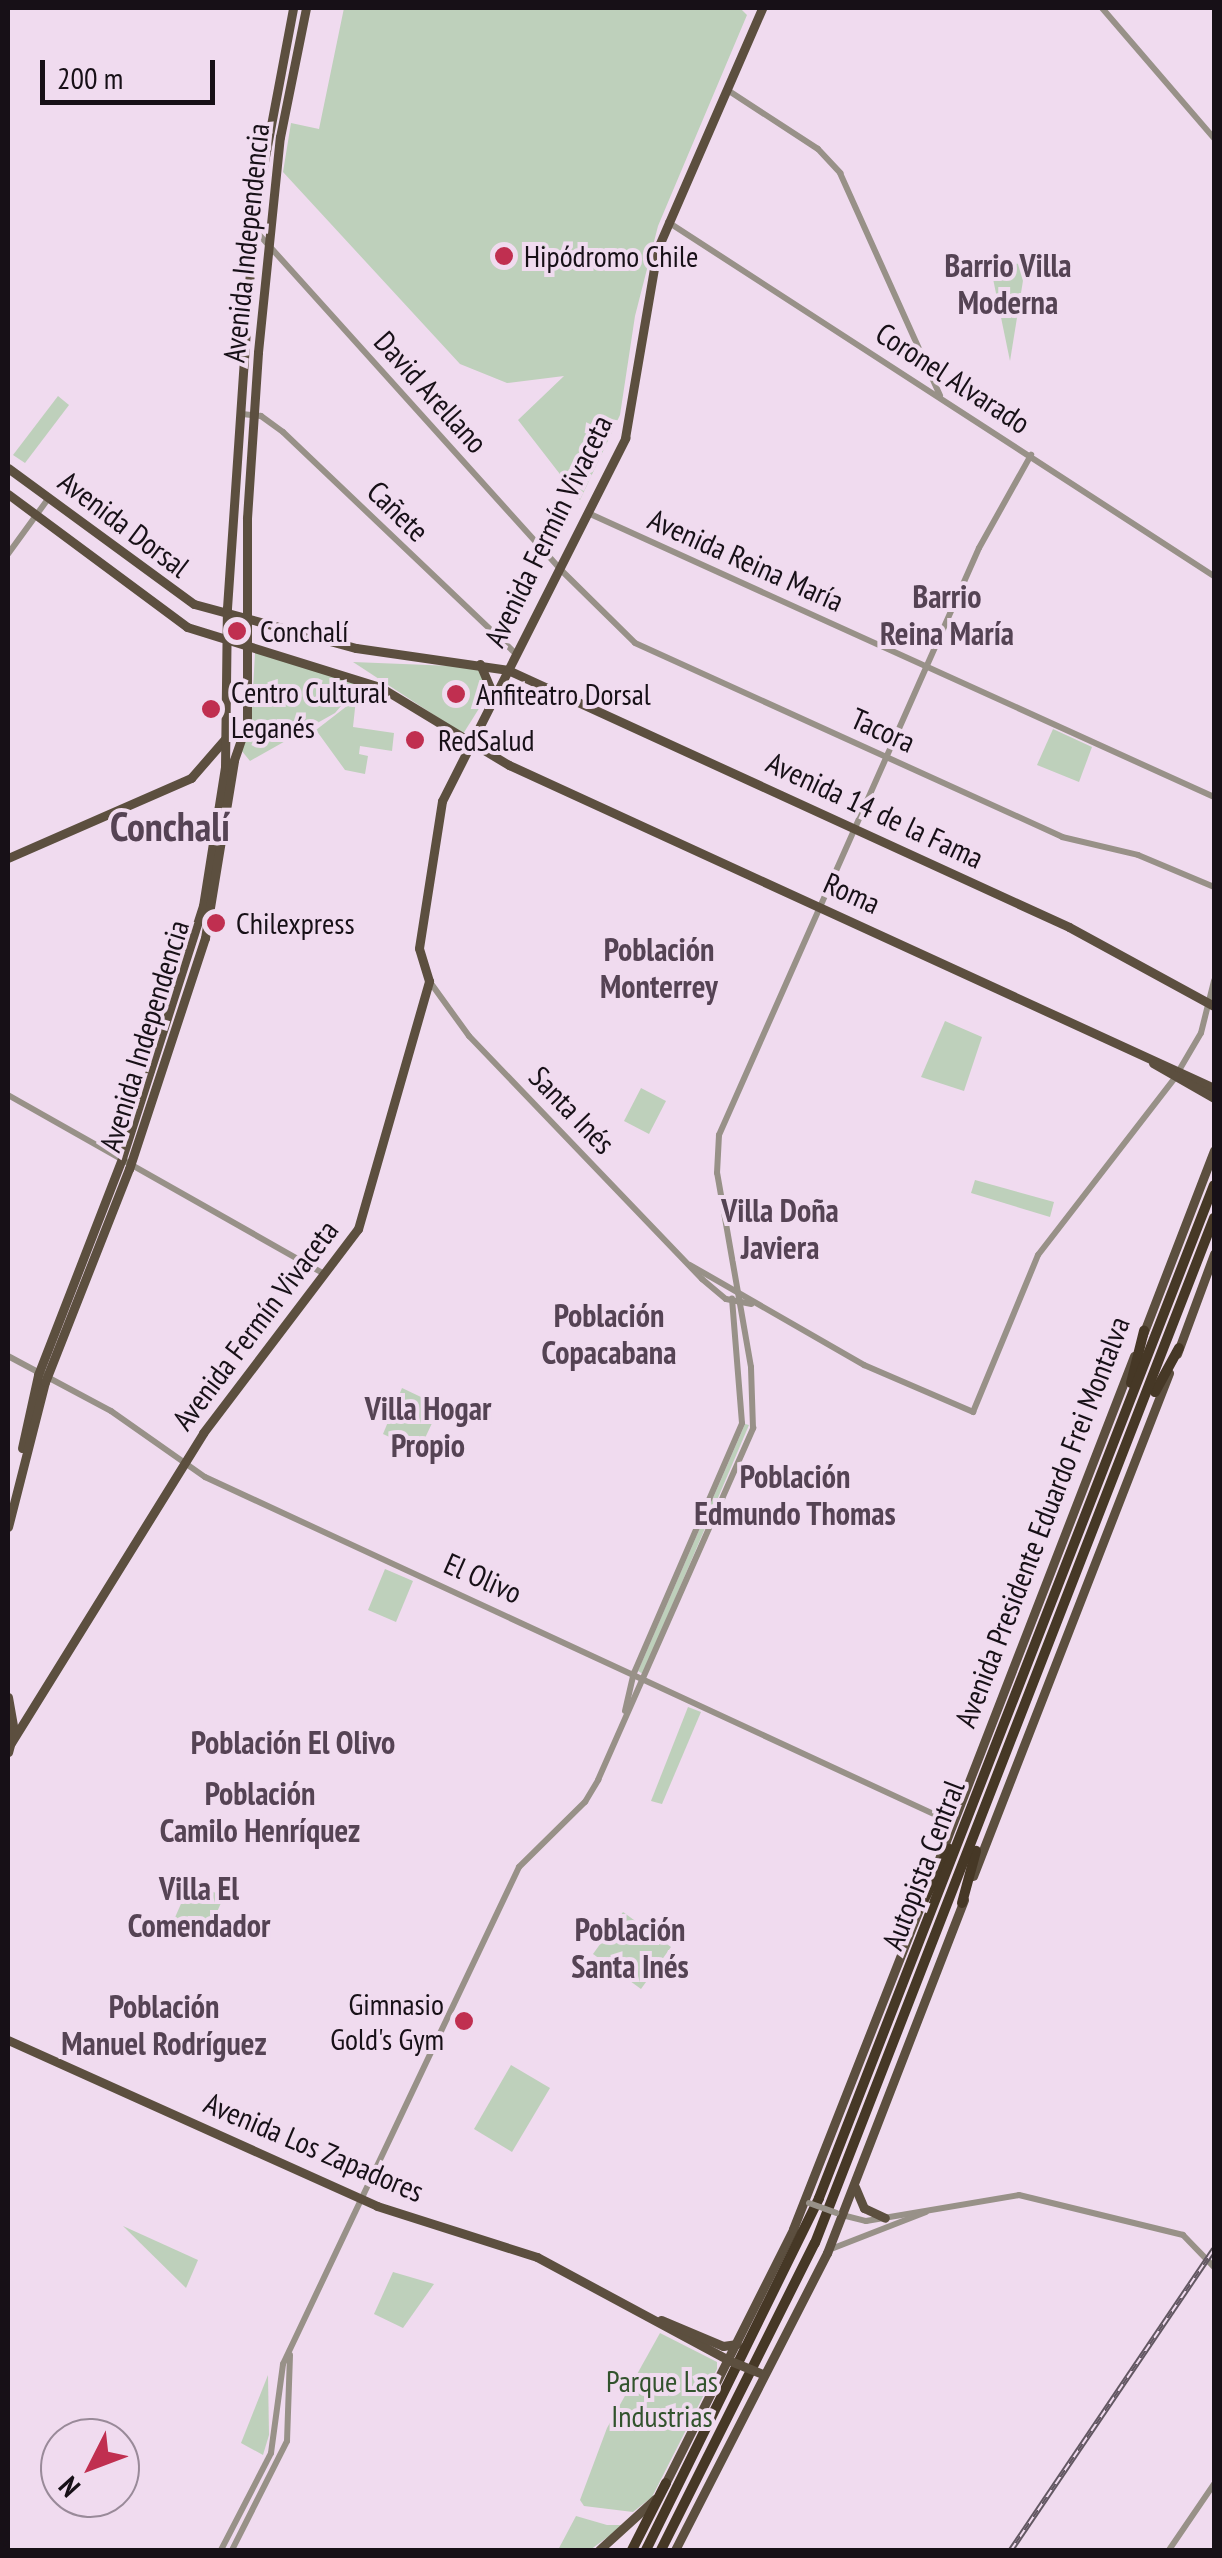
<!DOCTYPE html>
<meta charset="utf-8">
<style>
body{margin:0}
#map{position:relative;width:1222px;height:2558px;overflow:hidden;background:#f0dbef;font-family:"PT Sans Narrow",sans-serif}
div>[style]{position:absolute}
.green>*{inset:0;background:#bed0bb}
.minor>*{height:6px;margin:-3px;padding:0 3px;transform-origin:3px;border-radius:3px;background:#989188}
.major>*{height:9px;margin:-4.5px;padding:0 4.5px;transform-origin:4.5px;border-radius:4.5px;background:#5c4f3f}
.highway>*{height:10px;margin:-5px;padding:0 5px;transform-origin:5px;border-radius:5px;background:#463826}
.rail>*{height:6px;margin-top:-3px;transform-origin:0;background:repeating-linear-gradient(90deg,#f0dbef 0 8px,#625762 0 16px);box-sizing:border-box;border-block:2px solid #625762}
.minor-bridge>*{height:6px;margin:-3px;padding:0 3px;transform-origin:3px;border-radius:3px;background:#989188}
.major-bridge>*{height:9px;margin:-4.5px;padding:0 4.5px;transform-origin:4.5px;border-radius:4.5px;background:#5c4f3f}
.dots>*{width:28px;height:28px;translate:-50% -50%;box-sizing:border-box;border:5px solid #f0dbef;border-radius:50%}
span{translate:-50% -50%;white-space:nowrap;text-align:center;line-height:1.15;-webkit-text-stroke:8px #f0dbef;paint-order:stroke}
.street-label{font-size:30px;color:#171017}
.poi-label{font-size:30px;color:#171017}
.left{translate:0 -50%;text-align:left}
.right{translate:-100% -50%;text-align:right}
.park-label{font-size:30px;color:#32532d}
.neighbourhood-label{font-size:32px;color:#554354;font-weight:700}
.district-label{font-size:40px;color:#554354;font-weight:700}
.frame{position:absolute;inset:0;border:10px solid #171017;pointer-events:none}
.north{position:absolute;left:40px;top:2418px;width:100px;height:100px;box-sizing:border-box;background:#f0dbef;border:2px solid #998a99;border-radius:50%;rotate:228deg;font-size:28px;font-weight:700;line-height:40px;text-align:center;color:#171017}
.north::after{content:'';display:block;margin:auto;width:35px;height:45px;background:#c02f50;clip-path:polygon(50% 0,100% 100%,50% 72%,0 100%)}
.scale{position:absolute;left:40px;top:60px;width:175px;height:45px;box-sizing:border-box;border:5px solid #171017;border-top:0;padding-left:12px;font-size:30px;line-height:35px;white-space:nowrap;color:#171017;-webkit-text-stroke:8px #f0dbef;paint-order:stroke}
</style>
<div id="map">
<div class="green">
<div style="clip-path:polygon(344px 8px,740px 8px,747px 15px,658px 226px,635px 316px,620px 415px,580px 500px,518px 420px,564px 376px,507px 383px,460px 364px,283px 172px,291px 123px,319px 129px)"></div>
<div style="clip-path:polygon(1026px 262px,1010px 361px,991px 269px)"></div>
<div style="clip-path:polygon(58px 396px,69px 405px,25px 463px,13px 455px)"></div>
<div style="clip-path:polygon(255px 653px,256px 652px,361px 683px,335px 713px,250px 761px,241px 750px,251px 725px)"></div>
<div style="clip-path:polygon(353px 662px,478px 667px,490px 691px,463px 734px)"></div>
<div style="clip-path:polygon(356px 699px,353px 727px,394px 733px,392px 751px,360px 746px,359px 754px,368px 756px,365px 774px,345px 770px,316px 730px)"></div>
<div style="clip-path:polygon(1053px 729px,1092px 747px,1079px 782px,1037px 765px)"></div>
<div style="clip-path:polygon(945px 1021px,982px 1037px,964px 1091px,921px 1077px)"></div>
<div style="clip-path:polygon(641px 1088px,666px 1101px,649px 1134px,624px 1121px)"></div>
<div style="clip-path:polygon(975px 1180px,1054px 1202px,1050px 1217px,971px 1193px)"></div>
<div style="clip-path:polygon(402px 1388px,440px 1406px,419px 1451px,383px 1434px)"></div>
<div style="clip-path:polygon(745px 1424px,749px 1425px,643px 1674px,638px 1671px)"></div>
<div style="clip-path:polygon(385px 1569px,413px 1581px,396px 1622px,368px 1610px)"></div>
<div style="clip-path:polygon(688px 1707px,701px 1712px,662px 1804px,651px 1801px)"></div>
<div style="clip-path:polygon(190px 1883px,224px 1896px,206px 1937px,173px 1922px)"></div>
<div style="clip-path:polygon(623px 1912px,671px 1947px,641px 1989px,593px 1954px)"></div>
<div style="clip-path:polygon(511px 2065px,550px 2088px,512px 2152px,474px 2129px)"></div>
<div style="clip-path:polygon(123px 2226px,198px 2260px,186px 2288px)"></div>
<div style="clip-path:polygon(393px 2272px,434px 2284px,403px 2328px,374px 2314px)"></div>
<div style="clip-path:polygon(660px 2333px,717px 2362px,717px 2369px,652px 2497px,633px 2512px,584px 2506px,580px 2500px,607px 2428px)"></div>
<div style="clip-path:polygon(268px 2375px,269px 2435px,263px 2455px,241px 2443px)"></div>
<div style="clip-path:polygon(576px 2516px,607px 2525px,624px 2525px,590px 2550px,558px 2550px)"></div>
</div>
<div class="minor">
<div style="left:1102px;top:8px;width:172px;rotate:49.3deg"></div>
<div style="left:729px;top:91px;width:106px;rotate:33.1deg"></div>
<div style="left:818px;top:149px;width:33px;rotate:47deg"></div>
<div style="left:840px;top:173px;width:244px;rotate:65.8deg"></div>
<div style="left:668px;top:222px;width:651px;rotate:32.96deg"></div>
<div style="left:254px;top:229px;width:457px;rotate:48deg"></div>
<div style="left:560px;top:569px;width:105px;rotate:44.6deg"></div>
<div style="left:635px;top:643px;width:469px;rotate:24.4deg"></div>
<div style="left:1062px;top:837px;width:78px;rotate:13.3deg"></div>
<div style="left:1138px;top:855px;width:82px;rotate:22.8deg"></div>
<div style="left:242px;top:414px;width:19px;rotate:6deg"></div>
<div style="left:261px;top:416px;width:27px;rotate:36deg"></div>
<div style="left:283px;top:432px;width:322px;rotate:43.6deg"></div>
<div style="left:588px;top:513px;width:687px;rotate:24.4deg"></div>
<div style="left:8px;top:554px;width:68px;rotate:-54deg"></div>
<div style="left:430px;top:982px;width:67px;rotate:54.2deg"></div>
<div style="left:469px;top:1036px;width:337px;rotate:46.2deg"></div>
<div style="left:702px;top:1279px;width:31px;rotate:40deg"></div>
<div style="left:726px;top:1299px;width:26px;rotate:11deg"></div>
<div style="left:8px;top:1095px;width:363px;rotate:29.5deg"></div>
<div style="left:690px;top:1265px;width:201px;rotate:29.9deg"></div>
<div style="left:864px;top:1365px;width:119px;rotate:23.3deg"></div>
<div style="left:973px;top:1412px;width:170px;rotate:-67.5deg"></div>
<div style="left:1038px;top:1255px;width:222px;rotate:-52.3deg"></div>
<div style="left:1174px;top:1079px;width:53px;rotate:-59.6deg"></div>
<div style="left:1201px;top:1033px;width:54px;rotate:-76deg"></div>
<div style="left:8px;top:1356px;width:117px;rotate:28.1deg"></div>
<div style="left:111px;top:1411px;width:115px;rotate:35.1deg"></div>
<div style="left:205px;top:1477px;width:824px;rotate:24.82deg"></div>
<div style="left:625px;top:1711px;width:39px;rotate:-77deg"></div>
<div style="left:634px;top:1673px;width:272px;rotate:-66.6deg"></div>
<div style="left:742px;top:1423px;width:125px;rotate:-94.6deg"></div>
<div style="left:842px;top:2215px;width:25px;rotate:14deg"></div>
<div style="left:866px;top:2221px;width:155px;rotate:-9.6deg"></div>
<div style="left:1019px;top:2195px;width:169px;rotate:13.7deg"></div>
<div style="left:1183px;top:2235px;width:45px;rotate:45.9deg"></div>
<div style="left:831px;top:2249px;width:102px;rotate:-21.3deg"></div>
<div style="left:221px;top:2550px;width:109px;rotate:-62.7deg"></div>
<div style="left:271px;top:2453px;width:90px;rotate:-82.3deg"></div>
<div style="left:283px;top:2364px;width:550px;rotate:-64.6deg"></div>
<div style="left:519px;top:1867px;width:93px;rotate:-44.6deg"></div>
<div style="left:585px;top:1802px;width:26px;rotate:-59deg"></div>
<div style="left:598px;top:1780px;width:385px;rotate:-66.2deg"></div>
<div style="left:753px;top:1428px;width:61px;rotate:-91.9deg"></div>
<div style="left:751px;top:1367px;width:197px;rotate:-99.9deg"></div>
<div style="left:717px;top:1173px;width:38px;rotate:-87deg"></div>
<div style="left:719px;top:1135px;width:642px;rotate:-66.11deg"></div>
<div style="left:979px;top:548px;width:107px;rotate:-60.8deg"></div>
<div style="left:232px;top:2550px;width:122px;rotate:-63.2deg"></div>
<div style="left:287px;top:2441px;width:86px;rotate:-88deg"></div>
<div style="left:1169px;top:2550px;width:80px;rotate:-55.7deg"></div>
</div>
<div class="major">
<div style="left:8px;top:468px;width:230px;rotate:36.2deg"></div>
<div style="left:194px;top:604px;width:168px;rotate:15.2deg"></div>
<div style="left:356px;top:648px;width:154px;rotate:8.2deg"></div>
<div style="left:508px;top:670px;width:617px;rotate:24.61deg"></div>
<div style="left:1069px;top:927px;width:165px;rotate:28.6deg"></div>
<div style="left:8px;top:494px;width:223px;rotate:36.6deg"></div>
<div style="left:187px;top:627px;width:202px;rotate:17.3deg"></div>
<div style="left:380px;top:687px;width:151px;rotate:31.2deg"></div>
<div style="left:509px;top:765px;width:775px;rotate:24.62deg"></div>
<div style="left:480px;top:664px;width:34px;rotate:67deg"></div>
<div style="left:8px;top:858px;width:200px;rotate:-23.6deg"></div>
<div style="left:191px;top:778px;width:52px;rotate:-48.9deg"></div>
<div style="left:1153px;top:1063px;width:70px;rotate:29.8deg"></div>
<div style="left:1142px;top:1337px;width:200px;rotate:-68.9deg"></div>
<div style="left:1177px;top:1354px;width:107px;rotate:-69.7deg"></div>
<div style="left:22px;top:1448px;width:75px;rotate:-77.6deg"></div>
<div style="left:38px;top:1375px;width:233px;rotate:-68.8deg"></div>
<div style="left:122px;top:1158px;width:265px;rotate:-72.2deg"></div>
<div style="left:203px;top:906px;width:141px;rotate:-81deg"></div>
<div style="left:225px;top:767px;width:159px;rotate:-89.3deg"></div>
<div style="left:227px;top:608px;width:394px;rotate:-86.1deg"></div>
<div style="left:254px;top:215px;width:211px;rotate:-79.3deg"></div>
<div style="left:8px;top:1527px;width:150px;rotate:-75.7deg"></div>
<div style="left:45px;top:1382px;width:229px;rotate:-68.5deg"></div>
<div style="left:129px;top:1169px;width:243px;rotate:-71.8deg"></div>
<div style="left:205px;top:938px;width:180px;rotate:-80.7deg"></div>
<div style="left:234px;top:760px;width:39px;rotate:-71deg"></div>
<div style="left:247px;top:723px;width:205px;rotate:-90deg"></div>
<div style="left:247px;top:518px;width:166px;rotate:-86.2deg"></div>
<div style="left:258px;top:352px;width:216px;rotate:-84.2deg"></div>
<div style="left:280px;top:137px;width:132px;rotate:-78.6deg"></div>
<div style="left:8px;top:1697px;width:34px;rotate:80deg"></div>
<div style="left:14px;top:1730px;width:23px;rotate:105deg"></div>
<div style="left:11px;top:1743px;width:365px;rotate:-58.2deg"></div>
<div style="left:203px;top:1433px;width:256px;rotate:-52.8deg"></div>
<div style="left:358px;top:1229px;width:258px;rotate:-74deg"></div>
<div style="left:429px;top:981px;width:34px;rotate:-107deg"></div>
<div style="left:419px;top:948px;width:149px;rotate:-81.1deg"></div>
<div style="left:442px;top:801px;width:407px;rotate:-63.2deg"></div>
<div style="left:625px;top:438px;width:191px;rotate:-80.3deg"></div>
<div style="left:657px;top:250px;width:264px;rotate:-66.5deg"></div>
<div style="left:937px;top:1864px;width:545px;rotate:-68.8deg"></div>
<div style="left:973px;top:1876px;width:540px;rotate:-68.71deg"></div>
<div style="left:8px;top:2040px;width:405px;rotate:24.2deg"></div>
<div style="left:377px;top:2206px;width:168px;rotate:17.7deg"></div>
<div style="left:537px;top:2257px;width:219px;rotate:28.3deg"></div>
<div style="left:855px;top:2187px;width:23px;rotate:67deg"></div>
<div style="left:864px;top:2208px;width:23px;rotate:25deg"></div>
<div style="left:661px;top:2320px;width:67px;rotate:22.8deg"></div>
<div style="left:723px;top:2346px;width:14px;rotate:-8deg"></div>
<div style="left:664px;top:2486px;width:288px;rotate:-63.3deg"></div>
<div style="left:793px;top:2229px;width:352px;rotate:-68.5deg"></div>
<div style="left:599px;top:2550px;width:76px;rotate:-42.3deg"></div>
<div style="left:675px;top:2550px;width:334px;rotate:-62.9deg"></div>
<div style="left:827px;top:2253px;width:379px;rotate:-68.8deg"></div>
</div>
<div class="highway">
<div style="left:1131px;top:1383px;width:54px;rotate:-76deg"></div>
<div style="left:1155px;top:1392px;width:50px;rotate:-61.4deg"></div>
<div style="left:962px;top:1903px;width:54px;rotate:-74.9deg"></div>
<div style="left:920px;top:1908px;width:66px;rotate:-63.8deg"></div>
<div style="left:632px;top:2550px;width:75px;rotate:-63.1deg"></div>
<div style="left:646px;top:2550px;width:392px;rotate:-63.8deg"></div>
<div style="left:819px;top:2198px;width:1087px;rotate:-68.7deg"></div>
<div style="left:661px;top:2550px;width:343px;rotate:-63.4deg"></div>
<div style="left:815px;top:2243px;width:1100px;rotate:-68.73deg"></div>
</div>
<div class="rail">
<div style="left:1011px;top:2550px;width:363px;rotate:-56deg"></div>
</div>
<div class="minor-bridge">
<div style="left:809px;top:2203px;width:29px;rotate:20deg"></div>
</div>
<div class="major-bridge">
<div style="left:733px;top:2362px;width:32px;rotate:22deg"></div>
</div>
<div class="dots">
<div style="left:504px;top:256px;background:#c02f50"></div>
<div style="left:237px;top:631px;background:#c02f50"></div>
<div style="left:456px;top:694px;background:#c02f50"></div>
<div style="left:211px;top:709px;background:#c02f50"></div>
<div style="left:415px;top:740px;background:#c02f50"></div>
<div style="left:216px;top:923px;background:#c02f50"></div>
<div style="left:464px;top:2021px;background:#c02f50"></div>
</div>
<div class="street-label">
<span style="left:246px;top:243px;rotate:-84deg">Avenida Independencia</span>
<span style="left:953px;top:378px;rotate:33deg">Coronel Alvarado</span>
<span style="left:431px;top:392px;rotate:48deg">David Arellano</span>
<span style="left:398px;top:511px;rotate:44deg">Cañete</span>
<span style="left:124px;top:524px;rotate:37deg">Avenida Dorsal</span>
<span style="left:548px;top:531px;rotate:-64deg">Avenida Fermín Vivaceta</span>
<span style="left:746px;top:560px;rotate:24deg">Avenida Reina María</span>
<span style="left:883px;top:730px;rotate:24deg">Tacora</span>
<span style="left:875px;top:810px;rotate:25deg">Avenida 14 de la Fama</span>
<span style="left:852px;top:893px;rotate:24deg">Roma</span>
<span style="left:144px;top:1036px;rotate:-73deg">Avenida Independencia</span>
<span style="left:572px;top:1110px;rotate:46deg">Santa Inés</span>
<span style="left:255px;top:1325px;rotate:-53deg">Avenida Fermín Vivaceta</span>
<span style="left:1042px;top:1522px;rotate:-69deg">Avenida Presidente Eduardo Frei Montalva</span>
<span style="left:483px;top:1578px;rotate:24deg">El Olivo</span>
<span style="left:923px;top:1865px;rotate:-69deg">Autopista Central</span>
<span style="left:314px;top:2147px;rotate:23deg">Avenida Los Zapadores</span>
</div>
<div class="poi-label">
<span class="left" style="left:524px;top:256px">Hipódromo Chile</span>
<span class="left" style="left:260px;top:631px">Conchalí</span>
<span class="left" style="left:231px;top:709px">Centro Cultural<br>Leganés</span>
<span class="left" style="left:476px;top:694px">Anfiteatro Dorsal</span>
<span class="left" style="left:438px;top:740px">RedSalud</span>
<span class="left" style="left:236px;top:923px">Chilexpress</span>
<span class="right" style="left:444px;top:2021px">Gimnasio<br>Gold's Gym</span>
</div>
<div class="park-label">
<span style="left:662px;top:2398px">Parque Las<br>Industrias</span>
</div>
<div class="neighbourhood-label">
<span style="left:1008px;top:284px">Barrio Villa<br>Moderna</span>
<span style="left:947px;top:615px">Barrio<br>Reina María</span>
<span style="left:659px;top:968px">Población<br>Monterrey</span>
<span style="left:780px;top:1229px">Villa Doña<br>Javiera</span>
<span style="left:609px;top:1334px">Población<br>Copacabana</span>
<span style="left:428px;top:1427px">Villa Hogar<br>Propio</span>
<span style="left:795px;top:1495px">Población<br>Edmundo Thomas</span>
<span style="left:293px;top:1742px">Población El Olivo</span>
<span style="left:260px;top:1812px">Población<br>Camilo Henríquez</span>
<span style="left:199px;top:1907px">Villa El<br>Comendador</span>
<span style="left:630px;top:1948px">Población<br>Santa Inés</span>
<span style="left:164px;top:2025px">Población<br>Manuel Rodríguez</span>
</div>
<div class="district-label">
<span style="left:170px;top:826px">Conchalí</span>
</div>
<div class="frame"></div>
<div class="north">N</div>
<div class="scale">200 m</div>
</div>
